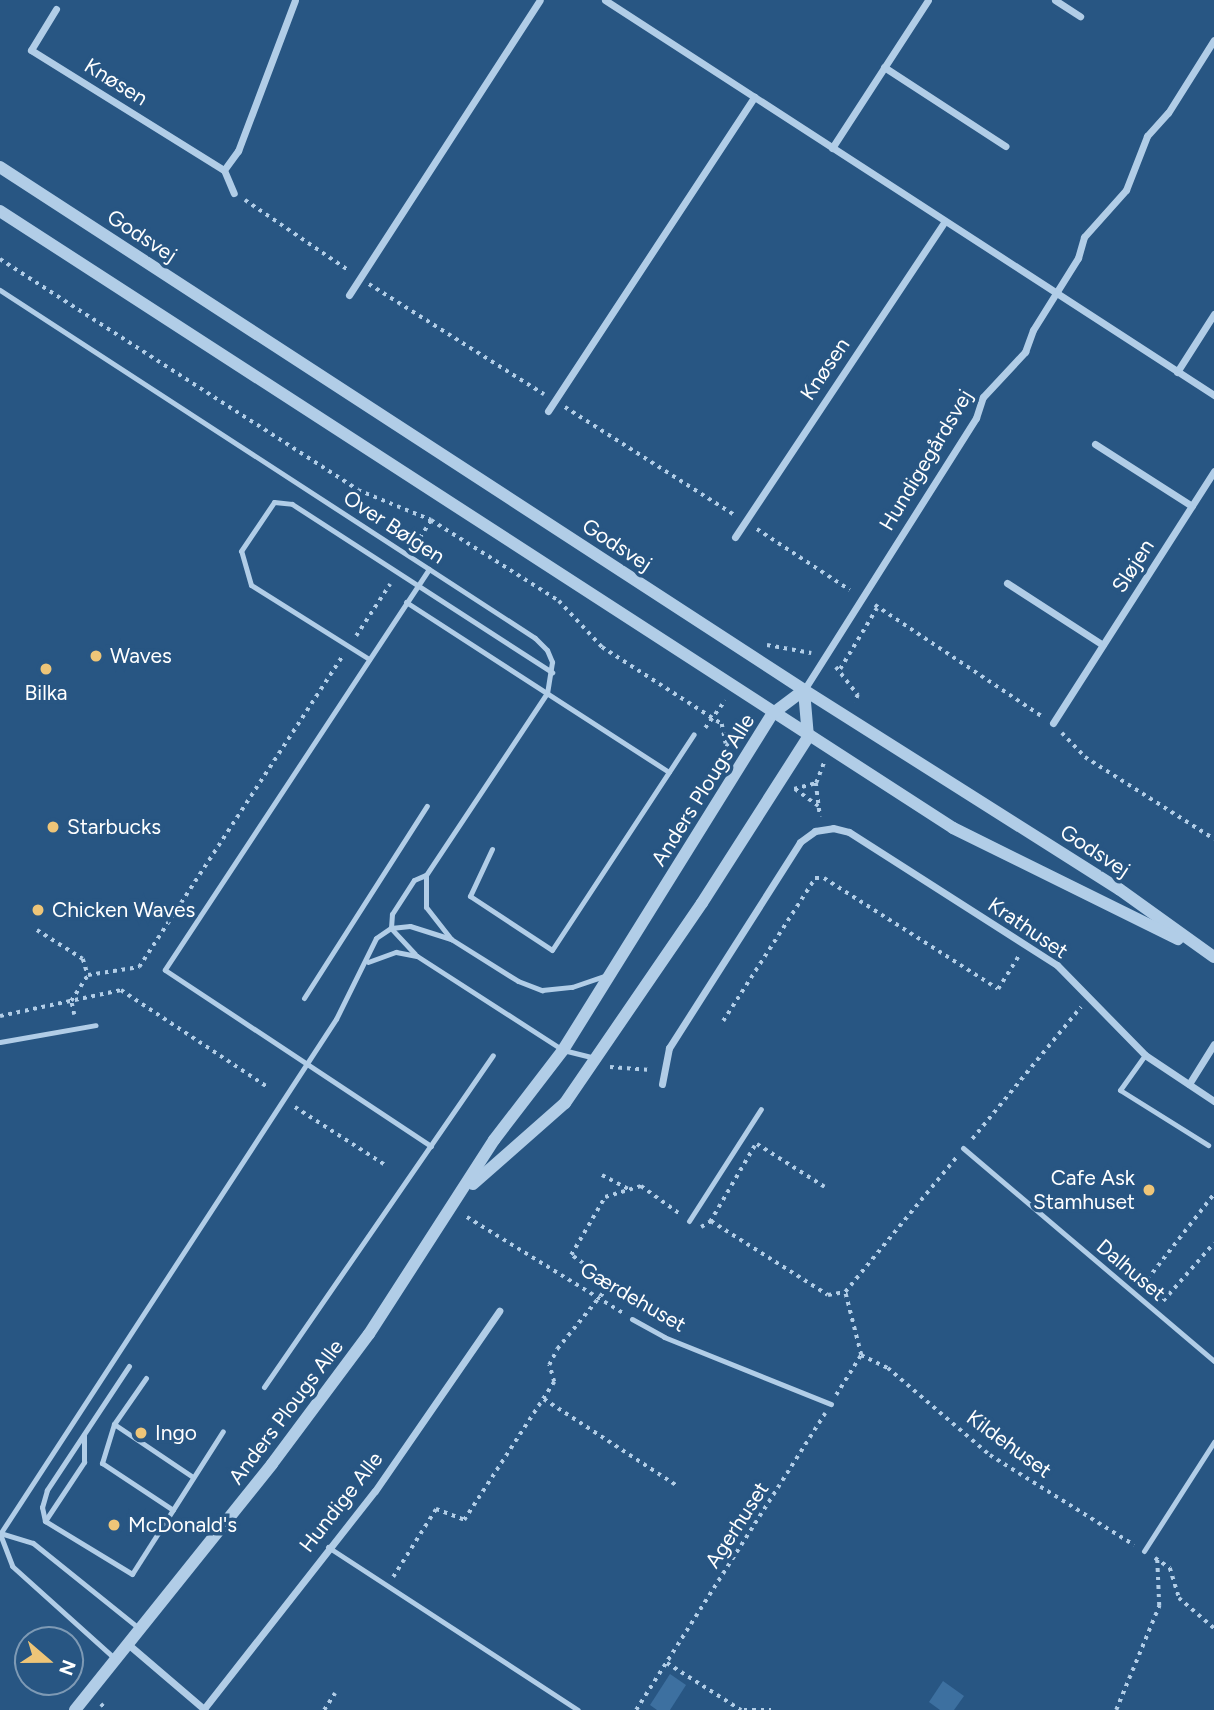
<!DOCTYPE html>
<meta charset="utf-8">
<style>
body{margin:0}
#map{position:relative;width:1214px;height:1710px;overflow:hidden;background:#285683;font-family:Figtree,sans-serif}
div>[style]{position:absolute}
.green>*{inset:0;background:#3d70a0}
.path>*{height:3.5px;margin-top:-1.75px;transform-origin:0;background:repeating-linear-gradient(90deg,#b1cde7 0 3.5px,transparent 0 8.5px)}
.service>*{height:5px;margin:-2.5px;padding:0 2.5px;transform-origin:2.5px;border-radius:2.5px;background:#b1cde7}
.minor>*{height:7px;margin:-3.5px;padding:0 3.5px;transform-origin:3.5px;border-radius:3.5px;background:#b1cde7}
.tertiary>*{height:12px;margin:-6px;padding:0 6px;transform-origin:6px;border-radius:6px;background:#b1cde7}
.dots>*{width:19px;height:19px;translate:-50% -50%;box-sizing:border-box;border:4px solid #285683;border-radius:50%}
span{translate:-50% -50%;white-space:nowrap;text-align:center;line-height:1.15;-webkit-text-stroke:7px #285683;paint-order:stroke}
.street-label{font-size:21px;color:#fff}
.poi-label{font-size:21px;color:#fff}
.left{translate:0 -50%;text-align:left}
.right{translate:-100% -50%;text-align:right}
.north{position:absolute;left:14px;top:1626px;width:70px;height:70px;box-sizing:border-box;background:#285683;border:2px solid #7e9ab5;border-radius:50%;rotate:110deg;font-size:19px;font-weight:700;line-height:28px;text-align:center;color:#fff}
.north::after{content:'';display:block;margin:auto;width:24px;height:32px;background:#eec578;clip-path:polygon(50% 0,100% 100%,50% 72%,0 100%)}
</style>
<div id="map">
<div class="green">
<div style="clip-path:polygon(670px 1674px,686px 1685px,670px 1710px,657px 1710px,650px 1705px)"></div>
<div style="clip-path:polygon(943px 1681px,964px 1696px,954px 1710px,940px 1710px,929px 1702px)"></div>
</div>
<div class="path">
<div style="left:245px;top:200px;width:125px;rotate:34.2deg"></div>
<div style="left:0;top:259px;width:426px;rotate:32.8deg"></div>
<div style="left:358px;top:490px;width:79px;rotate:22.3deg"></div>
<div style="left:431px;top:520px;width:151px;rotate:32.3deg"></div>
<div style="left:559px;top:601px;width:63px;rotate:46.9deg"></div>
<div style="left:602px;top:647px;width:143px;rotate:32.7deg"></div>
<div style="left:722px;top:724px;width:20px;rotate:79deg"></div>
<div style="left:726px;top:744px;width:7px;rotate:34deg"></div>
<div style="left:369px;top:284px;width:207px;rotate:32.2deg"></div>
<div style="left:565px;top:407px;width:203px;rotate:32.5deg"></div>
<div style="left:757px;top:529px;width:111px;rotate:33.3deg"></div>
<div style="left:415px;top:545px;width:30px;rotate:-57deg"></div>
<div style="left:875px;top:605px;width:202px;rotate:33.7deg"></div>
<div style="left:356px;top:636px;width:62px;rotate:-56.8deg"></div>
<div style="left:767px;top:645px;width:45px;rotate:10.3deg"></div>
<div style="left:836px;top:667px;width:36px;rotate:52deg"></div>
<div style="left:858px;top:695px;width:8px;rotate:113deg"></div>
<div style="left:840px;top:669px;width:71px;rotate:-58.8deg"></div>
<div style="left:705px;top:728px;width:34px;rotate:-54deg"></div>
<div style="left:1062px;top:733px;width:33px;rotate:46deg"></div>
<div style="left:1085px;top:757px;width:153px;rotate:32.4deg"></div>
<div style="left:816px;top:783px;width:34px;rotate:83deg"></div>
<div style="left:794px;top:789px;width:23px;rotate:-15deg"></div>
<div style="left:816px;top:783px;width:22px;rotate:-69deg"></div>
<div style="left:795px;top:789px;width:29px;rotate:36deg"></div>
<div style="left:37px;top:930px;width:54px;rotate:32.2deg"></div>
<div style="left:83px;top:959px;width:17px;rotate:73deg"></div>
<div style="left:74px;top:1015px;width:14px;rotate:-102deg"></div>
<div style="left:71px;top:1001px;width:31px;rotate:-57deg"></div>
<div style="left:88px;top:975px;width:52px;rotate:-8.9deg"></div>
<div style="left:139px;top:967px;width:371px;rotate:-56.8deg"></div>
<div style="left:0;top:1016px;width:124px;rotate:-12.1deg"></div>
<div style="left:121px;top:990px;width:174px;rotate:33.5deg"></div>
<div style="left:723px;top:1021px;width:170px;rotate:-57.2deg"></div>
<div style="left:815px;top:878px;width:9px"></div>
<div style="left:824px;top:878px;width:206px;rotate:32.5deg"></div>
<div style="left:998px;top:989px;width:40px;rotate:-58deg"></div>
<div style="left:610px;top:1067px;width:41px;rotate:4.2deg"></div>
<div style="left:295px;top:1107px;width:109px;rotate:32.7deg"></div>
<div style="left:972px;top:1139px;width:171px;rotate:-50.5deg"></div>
<div style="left:757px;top:1144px;width:80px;rotate:32.3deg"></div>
<div style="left:755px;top:1146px;width:87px;rotate:120.4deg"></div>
<div style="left:711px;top:1221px;width:138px;rotate:32.3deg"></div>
<div style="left:828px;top:1295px;width:17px;rotate:-10deg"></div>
<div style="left:602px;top:1175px;width:30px;rotate:28deg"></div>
<div style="left:467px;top:1217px;width:183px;rotate:31.6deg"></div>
<div style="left:701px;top:1227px;width:12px;rotate:-31deg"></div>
<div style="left:1142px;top:1286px;width:117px;rotate:-52deg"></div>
<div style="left:1163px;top:1301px;width:77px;rotate:-48.7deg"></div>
<div style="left:652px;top:1313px;width:100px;rotate:-144.4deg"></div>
<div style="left:571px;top:1255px;width:67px;rotate:-59.6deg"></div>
<div style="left:605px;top:1197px;width:38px;rotate:-17deg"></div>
<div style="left:641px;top:1186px;width:48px;rotate:35.7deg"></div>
<div style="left:861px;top:1355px;width:30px;rotate:26deg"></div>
<div style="left:888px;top:1368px;width:134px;rotate:40.5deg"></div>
<div style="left:990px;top:1455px;width:170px;rotate:32deg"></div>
<div style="left:861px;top:1355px;width:65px;rotate:-104.3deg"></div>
<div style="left:845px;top:1292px;width:174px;rotate:-50.4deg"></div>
<div style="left:836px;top:1395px;width:47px;rotate:-58deg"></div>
<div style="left:544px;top:1399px;width:161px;rotate:33.1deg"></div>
<div style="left:1155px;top:1558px;width:18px;rotate:34deg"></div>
<div style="left:1170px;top:1568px;width:31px;rotate:73deg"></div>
<div style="left:1179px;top:1598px;width:46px;rotate:40.6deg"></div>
<div style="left:393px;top:1577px;width:80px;rotate:-57.7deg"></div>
<div style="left:436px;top:1509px;width:30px;rotate:21deg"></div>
<div style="left:464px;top:1520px;width:165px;rotate:-56.9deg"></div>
<div style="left:554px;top:1382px;width:18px;rotate:-106deg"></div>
<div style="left:549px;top:1365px;width:18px;rotate:-63deg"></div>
<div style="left:557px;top:1349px;width:85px;rotate:-50.7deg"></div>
<div style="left:667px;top:1663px;width:88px;rotate:32.4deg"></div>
<div style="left:101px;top:1704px;width:8px;rotate:45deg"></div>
<div style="left:324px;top:1710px;width:20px;rotate:-57deg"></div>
<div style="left:636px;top:1710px;width:352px;rotate:-57.5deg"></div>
<div style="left:744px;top:1710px;width:27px"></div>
<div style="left:1116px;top:1710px;width:113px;rotate:-67.5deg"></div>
<div style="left:1159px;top:1606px;width:46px;rotate:-92.5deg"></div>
</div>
<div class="service">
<div style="left:0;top:290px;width:638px;rotate:33.04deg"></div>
<div style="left:535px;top:638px;width:17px;rotate:45deg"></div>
<div style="left:547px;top:650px;width:13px;rotate:67deg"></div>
<div style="left:552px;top:662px;width:31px;rotate:99deg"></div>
<div style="left:547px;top:693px;width:219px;rotate:123.6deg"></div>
<div style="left:426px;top:875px;width:32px;rotate:90deg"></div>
<div style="left:426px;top:907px;width:41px;rotate:52deg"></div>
<div style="left:429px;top:569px;width:480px;rotate:123.4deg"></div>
<div style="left:165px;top:970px;width:319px;rotate:33.5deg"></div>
<div style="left:406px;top:602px;width:313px;rotate:32.9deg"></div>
<div style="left:369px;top:659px;width:139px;rotate:-147.9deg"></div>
<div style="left:251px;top:585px;width:35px;rotate:-106deg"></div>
<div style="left:241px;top:551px;width:59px;rotate:-56deg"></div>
<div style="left:274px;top:502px;width:18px;rotate:6deg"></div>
<div style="left:292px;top:504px;width:310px;rotate:32.9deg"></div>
<div style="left:492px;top:849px;width:52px;rotate:115.1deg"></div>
<div style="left:470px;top:896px;width:98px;rotate:33.4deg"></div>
<div style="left:552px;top:950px;width:258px;rotate:-56.7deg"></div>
<div style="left:415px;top:954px;width:35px;rotate:-133deg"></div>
<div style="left:391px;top:928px;width:14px;rotate:-86deg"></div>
<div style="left:392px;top:914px;width:40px;rotate:-57.1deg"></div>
<div style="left:414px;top:880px;width:13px;rotate:-23deg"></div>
<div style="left:368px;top:962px;width:30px;rotate:-20deg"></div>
<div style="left:396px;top:952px;width:21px;rotate:11deg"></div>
<div style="left:417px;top:956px;width:174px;rotate:32.8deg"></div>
<div style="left:563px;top:1050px;width:33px;rotate:14deg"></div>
<div style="left:304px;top:998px;width:228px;rotate:-57.4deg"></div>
<div style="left:0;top:1042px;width:97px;rotate:-10deg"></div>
<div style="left:1145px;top:1055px;width:43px;rotate:125.5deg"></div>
<div style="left:1120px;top:1090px;width:104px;rotate:32deg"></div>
<div style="left:963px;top:1148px;width:329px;rotate:40.3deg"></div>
<div style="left:689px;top:1221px;width:133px;rotate:-57.3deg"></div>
<div style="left:632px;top:1319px;width:37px;rotate:29deg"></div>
<div style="left:664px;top:1337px;width:180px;rotate:21.9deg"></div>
<div style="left:129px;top:1366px;width:149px;rotate:123.5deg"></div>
<div style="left:47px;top:1490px;width:18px;rotate:106deg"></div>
<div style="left:42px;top:1507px;width:14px;rotate:78deg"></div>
<div style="left:45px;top:1521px;width:102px;rotate:31.3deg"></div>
<div style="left:132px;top:1574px;width:169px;rotate:-57.5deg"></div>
<div style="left:146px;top:1378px;width:56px;rotate:124.8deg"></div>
<div style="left:114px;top:1424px;width:95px;rotate:33.9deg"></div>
<div style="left:264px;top:1387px;width:403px;rotate:-55.4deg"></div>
<div style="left:114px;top:1424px;width:41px;rotate:107.1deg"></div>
<div style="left:102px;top:1463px;width:85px;rotate:33.5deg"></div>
<div style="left:45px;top:1521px;width:71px;rotate:-56.5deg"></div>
<div style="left:84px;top:1462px;width:27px;rotate:-90deg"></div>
<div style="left:0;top:1533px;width:34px;rotate:17deg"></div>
<div style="left:33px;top:1543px;width:137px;rotate:38.8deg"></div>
<div style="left:0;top:1534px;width:615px;rotate:-56.88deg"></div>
<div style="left:336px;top:1019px;width:90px;rotate:-63.7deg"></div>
<div style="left:376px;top:938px;width:18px;rotate:-34deg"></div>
<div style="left:391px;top:928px;width:19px;rotate:-6deg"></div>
<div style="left:410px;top:926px;width:43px;rotate:17.6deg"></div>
<div style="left:451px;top:939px;width:79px;rotate:32.1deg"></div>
<div style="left:518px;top:981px;width:26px;rotate:21deg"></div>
<div style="left:542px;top:990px;width:30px;rotate:-6deg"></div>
<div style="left:572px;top:987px;width:36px;rotate:-19deg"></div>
<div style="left:0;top:1534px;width:34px;rotate:69deg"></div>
<div style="left:12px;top:1566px;width:137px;rotate:42deg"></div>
<div style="left:328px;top:1547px;width:298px;rotate:33.1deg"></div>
<div style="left:1144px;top:1551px;width:130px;rotate:-57.3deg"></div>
</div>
<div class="minor">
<div style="left:605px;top:0;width:726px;rotate:32.97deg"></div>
<div style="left:1055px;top:0;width:30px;rotate:33deg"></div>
<div style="left:56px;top:9px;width:48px;rotate:121.4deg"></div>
<div style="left:31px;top:50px;width:227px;rotate:31.9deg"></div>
<div style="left:224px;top:170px;width:24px;rotate:-54deg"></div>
<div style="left:238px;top:151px;width:161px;rotate:-69.3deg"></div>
<div style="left:884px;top:67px;width:145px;rotate:33.1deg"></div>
<div style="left:832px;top:148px;width:176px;rotate:-57deg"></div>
<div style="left:224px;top:170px;width:25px;rotate:67deg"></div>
<div style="left:349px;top:295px;width:351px;rotate:-57.1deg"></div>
<div style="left:1177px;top:372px;width:69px;rotate:-57.5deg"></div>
<div style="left:548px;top:411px;width:376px;rotate:-56.7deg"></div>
<div style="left:1095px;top:444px;width:115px;rotate:32.6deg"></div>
<div style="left:735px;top:537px;width:379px;rotate:-56.4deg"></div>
<div style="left:1007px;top:583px;width:114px;rotate:32.9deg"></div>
<div style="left:804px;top:690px;width:322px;rotate:-57.7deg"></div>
<div style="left:976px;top:418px;width:22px;rotate:-72deg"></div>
<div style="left:983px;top:397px;width:62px;rotate:-47deg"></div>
<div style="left:1025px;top:352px;width:23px;rotate:-70deg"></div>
<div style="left:1033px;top:330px;width:85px;rotate:-58deg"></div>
<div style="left:1078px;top:258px;width:22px;rotate:-74deg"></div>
<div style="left:1084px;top:237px;width:63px;rotate:-48.2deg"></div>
<div style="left:1126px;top:190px;width:58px;rotate:-68.7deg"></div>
<div style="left:1147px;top:136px;width:31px;rotate:-48deg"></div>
<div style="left:1168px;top:113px;width:86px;rotate:-57.8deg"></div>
<div style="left:1053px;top:723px;width:299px;rotate:-57.4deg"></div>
<div style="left:662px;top:1084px;width:37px;rotate:-79deg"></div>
<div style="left:669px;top:1048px;width:244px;rotate:-57.5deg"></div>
<div style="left:800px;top:842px;width:19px;rotate:-36deg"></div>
<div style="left:815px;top:831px;width:18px;rotate:-9deg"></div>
<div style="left:833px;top:828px;width:16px;rotate:14deg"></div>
<div style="left:849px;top:832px;width:247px;rotate:32.6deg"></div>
<div style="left:1057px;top:965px;width:126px;rotate:45.6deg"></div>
<div style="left:1145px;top:1055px;width:83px;rotate:33.7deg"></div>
<div style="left:1189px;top:1084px;width:47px;rotate:-58deg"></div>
<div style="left:129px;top:1645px;width:99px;rotate:40.5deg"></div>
<div style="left:203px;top:1710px;width:278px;rotate:-51.9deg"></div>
<div style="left:375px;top:1491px;width:219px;rotate:-55.4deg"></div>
</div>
<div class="tertiary">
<div style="left:0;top:167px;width:959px;rotate:33.04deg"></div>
<div style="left:804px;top:690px;width:373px;rotate:32.3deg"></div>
<div style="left:1119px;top:889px;width:117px;rotate:35.6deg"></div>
<div style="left:0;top:211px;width:1135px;rotate:32.92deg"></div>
<div style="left:953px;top:828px;width:251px;rotate:26.3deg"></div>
<div style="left:473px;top:1184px;width:123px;rotate:-41.4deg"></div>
<div style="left:565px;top:1103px;width:242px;rotate:-55.6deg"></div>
<div style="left:702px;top:903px;width:197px;rotate:-57.4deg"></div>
<div style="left:808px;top:737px;width:47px;rotate:-94.9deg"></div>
<div style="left:75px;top:1710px;width:315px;rotate:-51.3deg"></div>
<div style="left:272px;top:1464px;width:162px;rotate:-53.3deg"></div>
<div style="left:369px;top:1334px;width:231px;rotate:-57.2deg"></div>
<div style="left:494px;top:1140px;width:113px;rotate:-52.5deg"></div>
<div style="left:563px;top:1050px;width:396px;rotate:-58.1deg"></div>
<div style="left:772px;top:714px;width:40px;rotate:-37deg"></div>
</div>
<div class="dots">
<div style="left:96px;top:656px;background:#eec578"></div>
<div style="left:46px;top:669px;background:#eec578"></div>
<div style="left:53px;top:827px;background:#eec578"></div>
<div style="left:38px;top:910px;background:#eec578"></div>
<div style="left:1149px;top:1190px;background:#eec578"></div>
<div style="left:141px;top:1433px;background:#eec578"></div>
<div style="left:114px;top:1525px;background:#eec578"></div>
</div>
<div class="street-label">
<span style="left:116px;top:82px;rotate:32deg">Knøsen</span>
<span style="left:142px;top:236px;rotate:33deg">Godsvej</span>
<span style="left:825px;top:369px;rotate:-56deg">Knøsen</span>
<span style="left:926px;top:460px;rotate:-59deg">Hundigegårdsvej</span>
<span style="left:394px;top:527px;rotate:33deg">Over Bølgen</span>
<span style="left:617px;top:545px;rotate:33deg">Godsvej</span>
<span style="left:1133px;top:566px;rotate:-57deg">Sløjen</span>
<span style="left:703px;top:790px;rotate:-58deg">Anders Plougs Alle</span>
<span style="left:1095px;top:851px;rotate:33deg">Godsvej</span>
<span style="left:1028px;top:928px;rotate:34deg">Krathuset</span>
<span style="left:1131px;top:1270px;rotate:40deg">Dalhuset</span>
<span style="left:633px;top:1297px;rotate:30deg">Gærdehuset</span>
<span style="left:286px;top:1412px;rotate:-53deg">Anders Plougs Alle</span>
<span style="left:1009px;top:1444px;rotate:36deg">Kildehuset</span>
<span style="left:341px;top:1502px;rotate:-52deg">Hundige Alle</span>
<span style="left:737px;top:1525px;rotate:-57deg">Agerhuset</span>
</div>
<div class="poi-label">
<span class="left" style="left:110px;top:656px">Waves</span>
<span style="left:46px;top:693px">Bilka</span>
<span class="left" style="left:67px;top:827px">Starbucks</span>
<span class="left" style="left:52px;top:910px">Chicken Waves</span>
<span class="right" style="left:1135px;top:1190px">Cafe Ask<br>Stamhuset</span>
<span class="left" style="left:155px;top:1433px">Ingo</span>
<span class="left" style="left:128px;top:1525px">McDonald's</span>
</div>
<div class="north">N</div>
</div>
